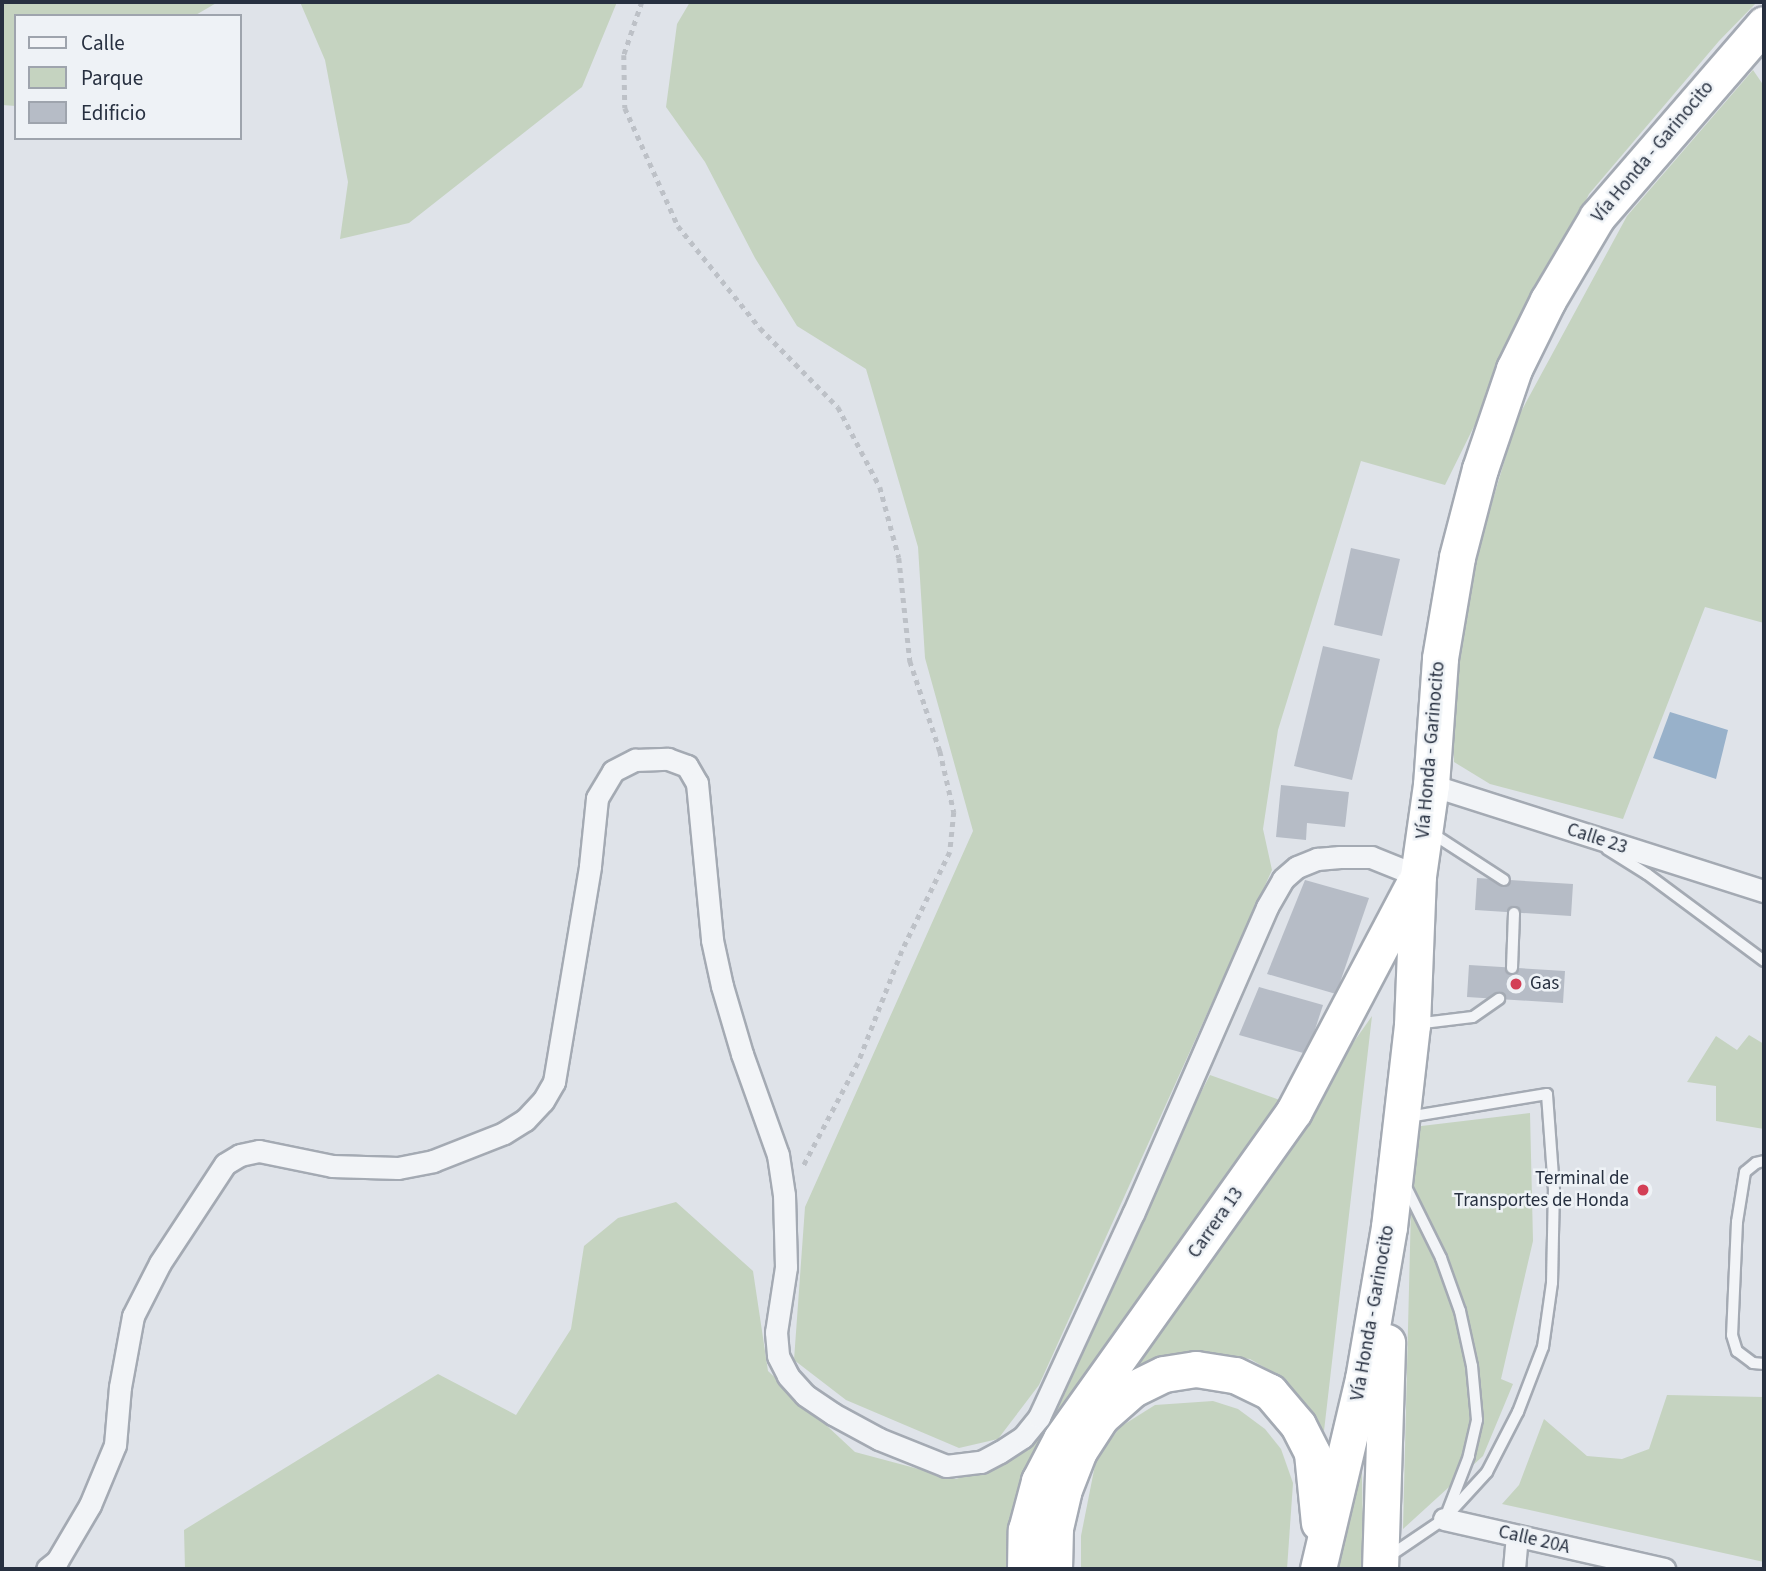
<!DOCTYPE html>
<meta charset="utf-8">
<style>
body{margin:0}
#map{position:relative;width:1766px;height:1571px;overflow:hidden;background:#dfe3e9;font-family:"Source Sans 3",sans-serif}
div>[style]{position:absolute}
.green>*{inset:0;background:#c5d3c0}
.water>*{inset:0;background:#98b1ca}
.building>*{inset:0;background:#b6bcc6}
.path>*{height:4.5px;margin-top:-2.25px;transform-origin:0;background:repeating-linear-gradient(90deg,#bdc1c7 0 5px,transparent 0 10px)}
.roads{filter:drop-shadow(2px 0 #a4aab3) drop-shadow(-2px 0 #a4aab3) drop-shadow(0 2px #a4aab3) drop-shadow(0 -2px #a4aab3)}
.service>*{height:10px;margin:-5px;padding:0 5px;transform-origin:5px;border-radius:5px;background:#f2f4f7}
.minor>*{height:21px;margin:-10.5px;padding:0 10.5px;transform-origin:10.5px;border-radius:10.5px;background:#f2f4f7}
.trunk>*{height:35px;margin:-17.5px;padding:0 17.5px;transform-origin:17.5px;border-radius:17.5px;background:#fff}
.dots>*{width:19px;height:19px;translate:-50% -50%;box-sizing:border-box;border:4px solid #eef2f6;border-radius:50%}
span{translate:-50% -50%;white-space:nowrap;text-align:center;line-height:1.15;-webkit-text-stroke:5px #eef2f6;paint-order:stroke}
.street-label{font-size:19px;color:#273040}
.poi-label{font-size:19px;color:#273040}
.left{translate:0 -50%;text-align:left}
.right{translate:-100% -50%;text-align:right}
.frame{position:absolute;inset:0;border:4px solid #273040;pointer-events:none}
.legend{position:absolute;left:14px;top:14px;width:228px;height:126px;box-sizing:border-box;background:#eef2f6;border:2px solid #9ea4ad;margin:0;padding:9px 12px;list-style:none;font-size:21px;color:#273040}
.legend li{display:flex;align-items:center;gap:14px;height:35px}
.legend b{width:35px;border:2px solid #9ea4ad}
</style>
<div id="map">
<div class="green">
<div style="clip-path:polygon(2px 2px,218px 2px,194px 16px,16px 16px,16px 106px,2px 105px)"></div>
<div style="clip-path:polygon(300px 2px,617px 2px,582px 87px,409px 223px,340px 239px,348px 182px,325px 60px)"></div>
<div style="clip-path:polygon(690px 2px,1757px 2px,1719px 41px,1589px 194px,1445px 485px,1361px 461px,1278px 730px,1263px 829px,1272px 870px,1039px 1385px,998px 1439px,959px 1448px,846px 1400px,794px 1360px,805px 1207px,973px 831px,925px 658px,918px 547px,866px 369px,797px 326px,755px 258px,705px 162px,666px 107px,677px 24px)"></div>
<div style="clip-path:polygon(1753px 70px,1764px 86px,1764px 623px,1705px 607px,1623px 819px,1490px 784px,1454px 762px,1452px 697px,1470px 576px,1517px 419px,1627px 216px)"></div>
<div style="clip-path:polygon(1372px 1016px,1324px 1431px,1283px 1378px,1250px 1359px,1209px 1354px,1114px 1383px)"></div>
<div style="clip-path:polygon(1749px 1035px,1764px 1044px,1764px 1129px,1716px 1121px,1716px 1086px,1687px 1082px,1716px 1036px,1737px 1050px)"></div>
<div style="clip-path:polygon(1210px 1075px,1288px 1103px,1012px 1569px,185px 1569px,184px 1530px,438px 1374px,516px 1415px,571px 1329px,584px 1246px,618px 1218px,676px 1202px,753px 1271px,768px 1371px,855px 1452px,956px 1479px,1004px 1462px,1031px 1442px,1062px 1400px,1171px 1150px)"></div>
<div style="clip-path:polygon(1530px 1113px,1533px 1241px,1501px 1379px,1513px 1384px,1483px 1456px,1403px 1529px,1413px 1127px)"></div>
<div style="clip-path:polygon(1667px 1395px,1764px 1397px,1764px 1562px,1502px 1504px,1519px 1485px,1544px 1419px,1587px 1456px,1622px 1459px,1649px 1449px)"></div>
<div style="clip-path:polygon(1213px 1401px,1238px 1409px,1265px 1429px,1281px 1449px,1293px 1483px,1287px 1569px,1081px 1569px,1081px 1536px,1096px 1460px,1120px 1427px,1155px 1405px)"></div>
<div style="clip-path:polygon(1361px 1440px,1364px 1569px,1327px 1569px)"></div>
</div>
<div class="water">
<div style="clip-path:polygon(1670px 712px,1728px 730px,1716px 779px,1653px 758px)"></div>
</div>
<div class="building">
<div style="clip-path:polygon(1351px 548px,1400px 559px,1382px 636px,1334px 625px)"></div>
<div style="clip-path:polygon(1323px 646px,1380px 659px,1352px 780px,1294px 766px)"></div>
<div style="clip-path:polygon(1281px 785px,1349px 792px,1345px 827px,1307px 823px,1306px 840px,1276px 837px)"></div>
<div style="clip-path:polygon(1477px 878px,1573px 884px,1571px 916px,1475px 910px)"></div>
<div style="clip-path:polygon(1305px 880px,1369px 898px,1336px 994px,1267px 974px)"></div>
<div style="clip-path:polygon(1469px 965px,1565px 971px,1563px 1003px,1467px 997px)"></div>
<div style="clip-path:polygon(1259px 987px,1323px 1005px,1307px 1054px,1239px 1035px)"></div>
</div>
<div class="path">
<div style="left:642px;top:2px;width:56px;rotate:108.8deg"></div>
<div style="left:624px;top:55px;width:53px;rotate:88.9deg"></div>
<div style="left:625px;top:108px;width:129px;rotate:65.8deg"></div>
<div style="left:678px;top:226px;width:131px;rotate:51.2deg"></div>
<div style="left:760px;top:328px;width:111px;rotate:45.4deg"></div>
<div style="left:838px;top:407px;width:90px;rotate:62.3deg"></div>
<div style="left:880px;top:487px;width:73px;rotate:75deg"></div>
<div style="left:899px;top:558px;width:104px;rotate:83.9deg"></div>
<div style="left:910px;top:661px;width:95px;rotate:71.6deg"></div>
<div style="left:940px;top:751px;width:63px;rotate:77.1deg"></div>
<div style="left:954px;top:812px;width:40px;rotate:95.7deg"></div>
<div style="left:950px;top:852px;width:110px;rotate:115.9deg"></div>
<div style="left:902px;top:951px;width:120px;rotate:111.4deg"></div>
<div style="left:858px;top:1063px;width:118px;rotate:117.9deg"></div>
</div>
<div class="roads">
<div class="service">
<div style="left:1430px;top:832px;width:88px;rotate:33deg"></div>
<div style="left:1607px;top:849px;width:47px;rotate:32deg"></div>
<div style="left:1647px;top:874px;width:146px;rotate:36.6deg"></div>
<div style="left:1512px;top:968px;width:55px;rotate:-87.9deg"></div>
<div style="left:1415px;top:1024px;width:58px;rotate:-6.9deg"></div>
<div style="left:1473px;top:1017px;width:32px;rotate:-35deg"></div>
<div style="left:1764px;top:1161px;width:8px;rotate:166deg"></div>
<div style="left:1756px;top:1163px;width:14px;rotate:141deg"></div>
<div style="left:1745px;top:1172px;width:51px;rotate:99.1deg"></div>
<div style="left:1737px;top:1222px;width:113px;rotate:92.5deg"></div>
<div style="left:1732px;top:1335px;width:17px;rotate:73deg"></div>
<div style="left:1737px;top:1351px;width:20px;rotate:37deg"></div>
<div style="left:1753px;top:1363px;width:11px;rotate:5deg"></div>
<div style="left:1404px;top:1183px;width:84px;rotate:63.7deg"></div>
<div style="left:1441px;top:1258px;width:56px;rotate:70.3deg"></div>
<div style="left:1460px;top:1311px;width:56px;rotate:77.7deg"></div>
<div style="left:1472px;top:1366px;width:54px;rotate:84.7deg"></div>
<div style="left:1477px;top:1420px;width:37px;rotate:103deg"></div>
<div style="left:1469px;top:1456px;width:61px;rotate:111.1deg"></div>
<div style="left:1388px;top:1557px;width:68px;rotate:-34.2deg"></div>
<div style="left:1444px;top:1519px;width:64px;rotate:-47.5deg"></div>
<div style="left:1487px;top:1472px;width:68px;rotate:-62.7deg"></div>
<div style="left:1518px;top:1412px;width:70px;rotate:-69deg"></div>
<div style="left:1543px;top:1347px;width:65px;rotate:-82deg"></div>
<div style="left:1552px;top:1283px;width:93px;rotate:-88.8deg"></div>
<div style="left:1554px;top:1190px;width:96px;rotate:-94.2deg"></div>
<div style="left:1547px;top:1094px;width:141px;rotate:170.6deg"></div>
</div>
<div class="minor">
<div style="left:1431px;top:785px;width:349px;rotate:17.7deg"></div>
<div style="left:1444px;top:1519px;width:226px;rotate:12.8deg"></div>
<div style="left:47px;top:1569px;width:13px;rotate:-39deg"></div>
<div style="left:57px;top:1561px;width:65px;rotate:-59.5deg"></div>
<div style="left:90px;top:1505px;width:65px;rotate:-67.4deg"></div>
<div style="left:115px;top:1445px;width:58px;rotate:-85.1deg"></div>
<div style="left:120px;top:1387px;width:72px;rotate:-79.6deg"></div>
<div style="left:133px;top:1316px;width:59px;rotate:-63deg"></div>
<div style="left:160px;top:1263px;width:118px;rotate:-56.7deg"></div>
<div style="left:225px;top:1164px;width:17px;rotate:-31deg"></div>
<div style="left:240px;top:1155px;width:19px;rotate:-12deg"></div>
<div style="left:259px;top:1151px;width:75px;rotate:11.6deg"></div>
<div style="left:332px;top:1166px;width:66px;rotate:1.7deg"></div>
<div style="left:398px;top:1168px;width:36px;rotate:-11deg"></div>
<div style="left:433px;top:1161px;width:76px;rotate:-21.5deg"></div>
<div style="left:504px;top:1133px;width:25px;rotate:-32deg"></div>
<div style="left:525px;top:1120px;width:26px;rotate:-47deg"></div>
<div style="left:543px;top:1101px;width:22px;rotate:-60deg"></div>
<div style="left:554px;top:1082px;width:219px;rotate:-80.5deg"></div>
<div style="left:590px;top:866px;width:68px;rotate:-84.1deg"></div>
<div style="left:597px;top:798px;width:31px;rotate:-59deg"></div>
<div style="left:613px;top:771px;width:25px;rotate:-27deg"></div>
<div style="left:635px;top:760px;width:33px;rotate:-2deg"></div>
<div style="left:668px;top:759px;width:20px;rotate:20deg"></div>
<div style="left:687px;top:766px;width:20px;rotate:60deg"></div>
<div style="left:697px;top:783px;width:158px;rotate:84.5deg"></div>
<div style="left:712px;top:940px;width:47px;rotate:77.7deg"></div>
<div style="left:722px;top:986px;width:71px;rotate:73.6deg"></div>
<div style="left:742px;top:1054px;width:107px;rotate:70.4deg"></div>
<div style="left:778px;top:1155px;width:40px;rotate:81.5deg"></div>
<div style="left:784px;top:1195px;width:72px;rotate:88.4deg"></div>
<div style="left:786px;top:1267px;width:66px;rotate:98.7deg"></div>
<div style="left:776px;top:1332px;width:24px;rotate:85deg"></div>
<div style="left:778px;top:1356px;width:22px;rotate:63deg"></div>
<div style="left:788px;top:1376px;width:25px;rotate:48deg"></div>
<div style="left:805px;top:1395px;width:34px;rotate:34deg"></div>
<div style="left:833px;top:1414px;width:52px;rotate:28.5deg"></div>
<div style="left:879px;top:1439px;width:72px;rotate:21.9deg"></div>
<div style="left:946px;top:1466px;width:35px;rotate:-7deg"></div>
<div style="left:981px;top:1462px;width:21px;rotate:-28deg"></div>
<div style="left:1000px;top:1452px;width:27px;rotate:-33deg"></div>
<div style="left:1023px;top:1437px;width:26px;rotate:-51deg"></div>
<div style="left:1039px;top:1417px;width:224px;rotate:-65.2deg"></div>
<div style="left:1133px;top:1214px;width:335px;rotate:-66.4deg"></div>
<div style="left:1267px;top:907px;width:32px;rotate:-60deg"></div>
<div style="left:1283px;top:879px;width:18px;rotate:-41deg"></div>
<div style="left:1297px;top:867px;width:22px;rotate:-22deg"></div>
<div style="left:1317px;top:859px;width:23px;rotate:-5deg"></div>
<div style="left:1340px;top:857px;width:31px"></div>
<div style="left:1371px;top:857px;width:51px;rotate:22deg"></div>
<div style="left:1514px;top:1569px;width:33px;rotate:-85deg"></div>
</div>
<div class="trunk">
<div style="left:1025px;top:1569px;width:39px;rotate:-89deg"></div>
<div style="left:1026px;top:1530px;width:51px;rotate:-75.1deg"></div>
<div style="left:1039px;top:1481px;width:47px;rotate:-62.4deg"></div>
<div style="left:1061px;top:1439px;width:402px;rotate:-54.6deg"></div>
<div style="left:1294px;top:1111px;width:255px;rotate:-62.2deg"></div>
<div style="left:1054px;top:1569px;width:41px;rotate:-88.6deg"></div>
<div style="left:1055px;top:1528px;width:37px;rotate:-77deg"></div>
<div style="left:1063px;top:1492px;width:44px;rotate:-68.7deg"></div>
<div style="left:1079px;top:1451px;width:40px;rotate:-57.1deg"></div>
<div style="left:1101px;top:1417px;width:43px;rotate:-41.2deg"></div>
<div style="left:1133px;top:1389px;width:34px;rotate:-26deg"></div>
<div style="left:1164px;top:1374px;width:32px;rotate:-9deg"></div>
<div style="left:1196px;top:1369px;width:39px;rotate:9deg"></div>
<div style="left:1235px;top:1375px;width:39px;rotate:26deg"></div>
<div style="left:1270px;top:1392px;width:43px;rotate:49.7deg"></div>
<div style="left:1298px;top:1425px;width:31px;rotate:63deg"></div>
<div style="left:1312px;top:1453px;width:70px;rotate:84.3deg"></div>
<div style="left:1318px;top:1569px;width:195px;rotate:-76.7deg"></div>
<div style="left:1363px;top:1379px;width:154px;rotate:-80.3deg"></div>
<div style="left:1389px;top:1227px;width:203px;rotate:-83.5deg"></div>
<div style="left:1412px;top:1025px;width:149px;rotate:-87.7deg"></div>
<div style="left:1418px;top:876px;width:92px;rotate:-81.9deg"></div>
<div style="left:1431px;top:785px;width:127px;rotate:-85.9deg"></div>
<div style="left:1440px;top:658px;width:102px;rotate:-80.4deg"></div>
<div style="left:1457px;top:557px;width:91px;rotate:-75.4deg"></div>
<div style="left:1480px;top:469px;width:106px;rotate:-71.2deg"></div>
<div style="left:1514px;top:369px;width:77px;rotate:-63.8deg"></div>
<div style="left:1548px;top:300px;width:96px;rotate:-59.4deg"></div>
<div style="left:1597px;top:217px;width:255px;rotate:-49.1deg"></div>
<div style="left:1380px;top:1569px;width:227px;rotate:-88.2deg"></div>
</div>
</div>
<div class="dots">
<div style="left:1516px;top:984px;background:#d33f56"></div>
<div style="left:1643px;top:1190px;background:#d33f56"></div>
</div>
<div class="street-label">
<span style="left:1653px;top:152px;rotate:-50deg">Vía Honda - Garinocito</span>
<span style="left:1431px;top:750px;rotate:-85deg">Vía Honda - Garinocito</span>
<span style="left:1597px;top:839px;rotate:18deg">Calle 23</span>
<span style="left:1216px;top:1223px;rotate:-55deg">Carrera 13</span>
<span style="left:1373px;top:1313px;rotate:-80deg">Vía Honda - Garinocito</span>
<span style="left:1534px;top:1540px;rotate:13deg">Calle 20A</span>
</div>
<div class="poi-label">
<span class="left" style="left:1530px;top:984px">Gas</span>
<span class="right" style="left:1629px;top:1190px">Terminal de<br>Transportes de Honda</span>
</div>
<div class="frame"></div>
<ul class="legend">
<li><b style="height:9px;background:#f2f4f7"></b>Calle</li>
<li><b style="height:19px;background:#c5d3c0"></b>Parque</li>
<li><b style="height:19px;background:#b6bcc6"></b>Edificio</li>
</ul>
</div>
